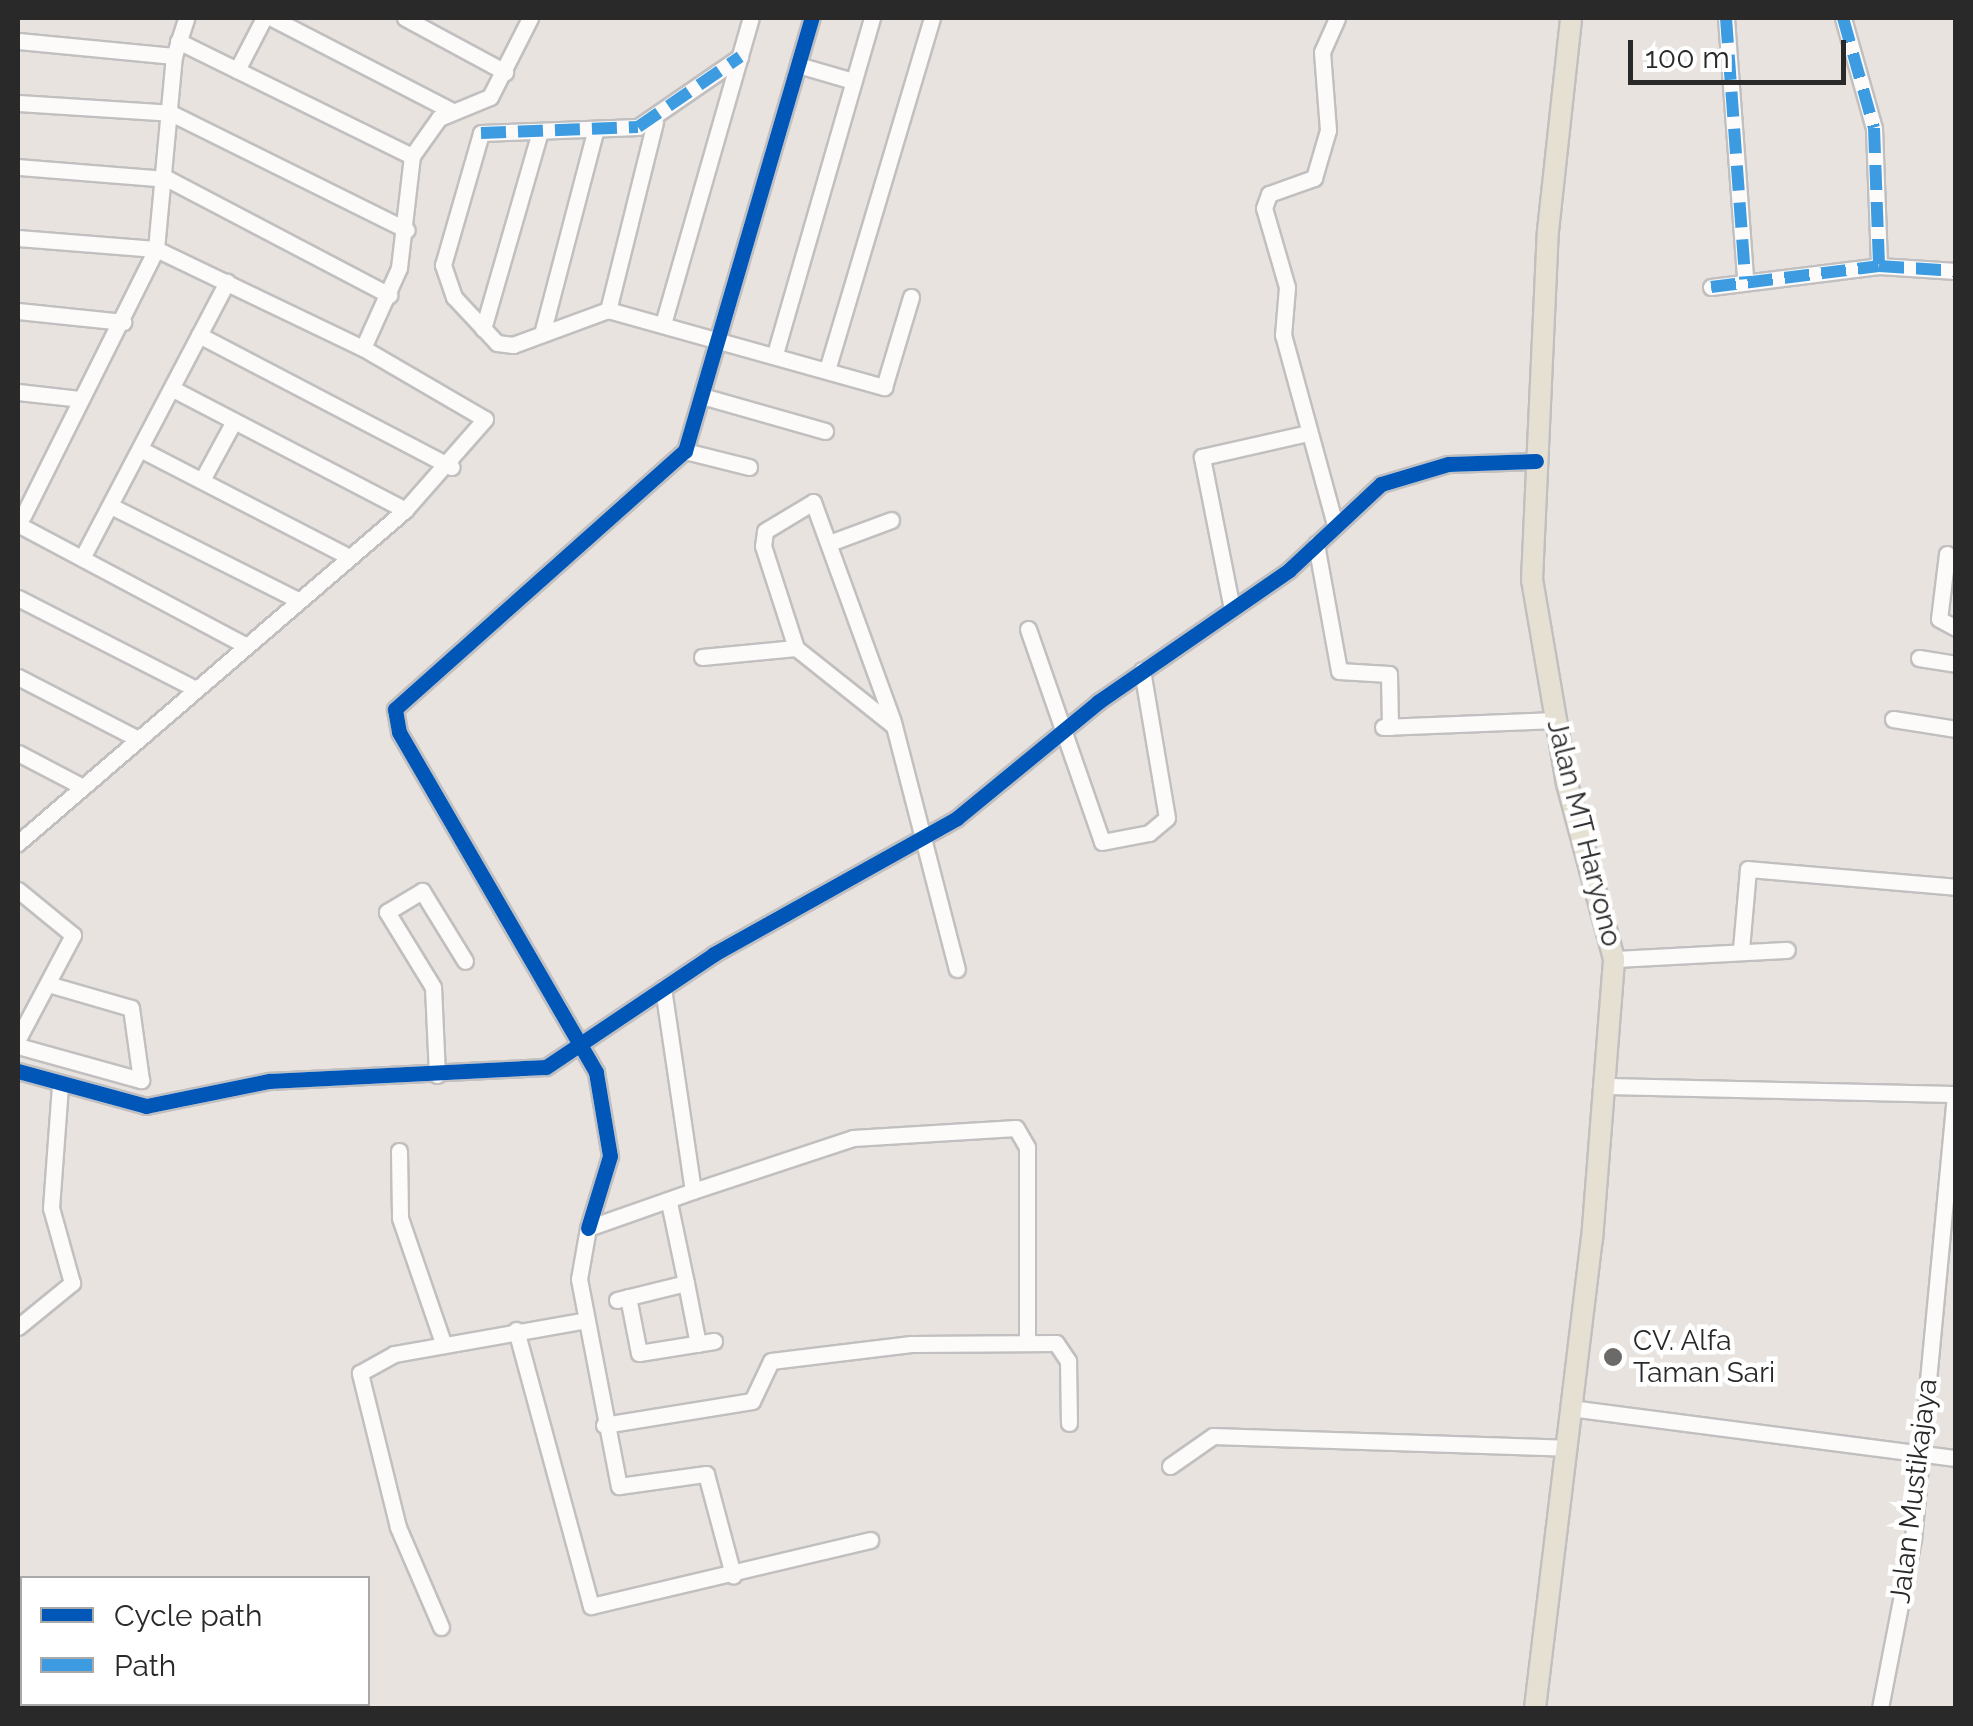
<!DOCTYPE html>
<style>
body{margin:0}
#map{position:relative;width:1973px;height:1726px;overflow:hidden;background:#e8e3de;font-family:Raleway,sans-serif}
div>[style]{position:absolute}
.roads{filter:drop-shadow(2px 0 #c1bfc0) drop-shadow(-2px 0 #c1bfc0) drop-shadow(0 2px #c1bfc0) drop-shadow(0 -2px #c1bfc0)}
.minor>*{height:15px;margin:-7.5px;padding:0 7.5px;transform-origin:7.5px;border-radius:7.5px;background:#fcfbfa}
.major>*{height:20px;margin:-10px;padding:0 10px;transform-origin:10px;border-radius:10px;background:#e6e0d2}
.quiet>*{height:12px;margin-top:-6px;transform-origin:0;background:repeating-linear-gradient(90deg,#3d9ce1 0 25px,transparent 0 37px)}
.cycleway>*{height:15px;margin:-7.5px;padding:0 7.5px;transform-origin:7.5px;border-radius:7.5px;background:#0057b8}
.dots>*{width:28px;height:28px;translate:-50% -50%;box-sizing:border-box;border:5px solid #fff;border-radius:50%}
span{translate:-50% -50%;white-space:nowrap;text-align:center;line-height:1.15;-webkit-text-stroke:9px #fff;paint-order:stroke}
.street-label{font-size:28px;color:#292929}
.poi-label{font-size:28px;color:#292929}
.left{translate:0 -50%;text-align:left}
.frame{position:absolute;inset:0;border:20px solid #292929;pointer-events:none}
.legend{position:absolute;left:20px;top:1576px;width:350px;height:130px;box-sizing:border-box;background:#fff;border:2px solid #a9a9a9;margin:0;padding:12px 18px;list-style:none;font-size:30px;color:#292929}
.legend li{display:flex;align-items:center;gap:20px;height:50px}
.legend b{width:50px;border:2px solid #a9a9a9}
.scale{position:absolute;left:1628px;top:40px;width:218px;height:45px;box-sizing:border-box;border:5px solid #292929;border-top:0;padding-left:12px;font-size:30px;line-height:35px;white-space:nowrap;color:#292929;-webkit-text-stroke:8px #fff;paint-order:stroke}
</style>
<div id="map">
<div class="roads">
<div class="minor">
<div style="left:272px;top:18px;width:200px;rotate:27.3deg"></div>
<div style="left:405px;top:18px;width:114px;rotate:28.4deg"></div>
<div style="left:1726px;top:18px;width:262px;rotate:85.8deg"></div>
<div style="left:1843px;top:18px;width:114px;rotate:74.3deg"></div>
<div style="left:1874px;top:128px;width:138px;rotate:87.9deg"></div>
<div style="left:18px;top:41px;width:157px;rotate:5.5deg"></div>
<div style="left:178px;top:41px;width:261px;rotate:26.2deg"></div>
<div style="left:798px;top:65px;width:57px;rotate:16.2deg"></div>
<div style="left:237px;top:70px;width:59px;rotate:-62.6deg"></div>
<div style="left:18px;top:103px;width:153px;rotate:3.7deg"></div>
<div style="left:171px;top:113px;width:263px;rotate:26.4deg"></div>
<div style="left:655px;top:122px;width:194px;rotate:104deg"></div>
<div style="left:608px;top:310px;width:287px;rotate:15.6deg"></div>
<div style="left:884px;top:387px;width:94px;rotate:-73.3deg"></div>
<div style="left:18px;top:167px;width:150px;rotate:4.6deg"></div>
<div style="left:168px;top:179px;width:250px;rotate:27.7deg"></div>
<div style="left:18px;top:238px;width:138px;rotate:4.6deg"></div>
<div style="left:156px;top:249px;width:229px;rotate:25.6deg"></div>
<div style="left:363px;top:348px;width:141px;rotate:30.2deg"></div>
<div style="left:485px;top:419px;width:121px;rotate:131.3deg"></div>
<div style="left:405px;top:510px;width:511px;rotate:139.29deg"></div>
<div style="left:1711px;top:287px;width:169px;rotate:-7.1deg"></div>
<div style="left:1879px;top:266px;width:77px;rotate:3.7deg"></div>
<div style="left:608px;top:310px;width:101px;rotate:159.8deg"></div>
<div style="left:513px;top:345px;width:16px;rotate:-173deg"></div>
<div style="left:497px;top:343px;width:63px;rotate:-133.1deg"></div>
<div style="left:454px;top:297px;width:34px;rotate:-109deg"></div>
<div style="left:443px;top:265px;width:137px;rotate:-73.9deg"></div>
<div style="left:481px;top:133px;width:157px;rotate:-2.2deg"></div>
<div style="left:638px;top:127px;width:124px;rotate:-34.5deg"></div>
<div style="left:18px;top:311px;width:106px;rotate:6deg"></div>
<div style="left:663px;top:324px;width:318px;rotate:-74deg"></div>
<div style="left:483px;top:329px;width:205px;rotate:-73.9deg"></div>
<div style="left:542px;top:334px;width:209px;rotate:-75.3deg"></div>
<div style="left:199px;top:335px;width:285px;rotate:27.6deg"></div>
<div style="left:363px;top:348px;width:88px;rotate:-65.8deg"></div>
<div style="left:399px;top:268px;width:113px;rotate:-83.4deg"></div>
<div style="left:412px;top:156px;width:47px;rotate:-54.6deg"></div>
<div style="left:439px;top:118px;width:55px;rotate:-22.4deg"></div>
<div style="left:490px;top:97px;width:89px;rotate:-63.1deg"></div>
<div style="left:775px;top:354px;width:350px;rotate:-73.9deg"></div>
<div style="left:827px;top:370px;width:367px;rotate:-73.4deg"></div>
<div style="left:173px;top:389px;width:262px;rotate:27.5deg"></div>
<div style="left:18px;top:392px;width:62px;rotate:6.4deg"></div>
<div style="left:702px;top:396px;width:128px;rotate:15.9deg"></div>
<div style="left:142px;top:450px;width:233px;rotate:27.3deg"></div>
<div style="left:685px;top:451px;width:66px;rotate:14deg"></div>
<div style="left:202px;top:480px;width:67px;rotate:-61.5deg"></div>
<div style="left:111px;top:506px;width:209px;rotate:26.7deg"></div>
<div style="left:23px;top:516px;width:298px;rotate:-63.5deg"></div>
<div style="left:156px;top:249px;width:194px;rotate:-84.7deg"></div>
<div style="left:174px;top:56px;width:40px;rotate:-72deg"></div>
<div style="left:1334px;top:521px;width:193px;rotate:-105.3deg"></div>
<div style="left:1283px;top:335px;width:48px;rotate:-85.2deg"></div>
<div style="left:1287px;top:287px;width:82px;rotate:-106.2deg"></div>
<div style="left:1264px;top:208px;width:15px;rotate:-70deg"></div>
<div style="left:1269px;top:194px;width:48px;rotate:-19.6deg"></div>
<div style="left:1314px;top:178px;width:50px;rotate:-73.7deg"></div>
<div style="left:1328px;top:130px;width:78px;rotate:-94.4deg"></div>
<div style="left:1322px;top:52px;width:37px;rotate:-66deg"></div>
<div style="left:23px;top:527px;width:251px;rotate:28deg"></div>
<div style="left:832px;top:542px;width:63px;rotate:-20.4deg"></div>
<div style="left:1316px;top:544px;width:129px;rotate:79.7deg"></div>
<div style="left:1339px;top:671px;width:50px;rotate:3.4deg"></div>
<div style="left:1389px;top:674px;width:53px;rotate:88.9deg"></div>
<div style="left:1947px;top:554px;width:65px;rotate:97deg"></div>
<div style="left:1939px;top:619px;width:19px;rotate:28deg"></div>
<div style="left:82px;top:558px;width:312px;rotate:-62.3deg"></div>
<div style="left:18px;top:598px;width:200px;rotate:27.1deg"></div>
<div style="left:1232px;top:609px;width:155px;rotate:-101.2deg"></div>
<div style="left:1202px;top:457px;width:109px;rotate:-12.8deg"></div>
<div style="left:1028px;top:629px;width:225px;rotate:70.8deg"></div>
<div style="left:1102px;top:842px;width:48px;rotate:-10.8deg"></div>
<div style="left:1149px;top:833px;width:23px;rotate:-40deg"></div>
<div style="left:1167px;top:818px;width:150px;rotate:-99.6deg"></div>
<div style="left:796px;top:648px;width:107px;rotate:-107.9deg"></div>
<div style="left:763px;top:546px;width:15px;rotate:-82deg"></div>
<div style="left:765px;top:531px;width:56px;rotate:-31.1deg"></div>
<div style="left:813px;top:502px;width:234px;rotate:70deg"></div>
<div style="left:702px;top:657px;width:94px;rotate:-5.5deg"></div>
<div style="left:796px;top:648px;width:125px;rotate:38.5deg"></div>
<div style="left:894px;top:726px;width:251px;rotate:75.5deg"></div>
<div style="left:1919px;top:658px;width:37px;rotate:9deg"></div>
<div style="left:18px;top:677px;width:135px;rotate:27.3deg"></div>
<div style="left:1893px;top:719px;width:64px;rotate:9deg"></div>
<div style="left:1383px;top:727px;width:173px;rotate:-2.3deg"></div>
<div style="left:18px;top:753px;width:73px;rotate:27.6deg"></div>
<div style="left:18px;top:890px;width:71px;rotate:39.3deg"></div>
<div style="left:73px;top:935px;width:118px;rotate:117.9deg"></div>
<div style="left:1741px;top:949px;width:80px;rotate:-85deg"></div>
<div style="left:1748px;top:869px;width:209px;rotate:4.9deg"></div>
<div style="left:1614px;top:959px;width:173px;rotate:-3deg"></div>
<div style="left:663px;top:988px;width:205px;rotate:81.6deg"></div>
<div style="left:693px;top:1191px;width:111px;rotate:160.6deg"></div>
<div style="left:588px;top:1228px;width:52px;rotate:100deg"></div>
<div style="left:579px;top:1279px;width:211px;rotate:79.1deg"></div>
<div style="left:619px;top:1486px;width:88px;rotate:-7.9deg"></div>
<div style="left:706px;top:1474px;width:105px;rotate:75deg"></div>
<div style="left:18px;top:1046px;width:128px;rotate:15.5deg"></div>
<div style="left:141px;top:1080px;width:73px;rotate:-97.9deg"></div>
<div style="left:131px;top:1008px;width:86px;rotate:-163.9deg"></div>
<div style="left:18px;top:1071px;width:133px;rotate:15.3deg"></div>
<div style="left:146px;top:1106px;width:126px;rotate:-11.5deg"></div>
<div style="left:269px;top:1081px;width:277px;rotate:-2.9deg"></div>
<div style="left:546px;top:1067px;width:202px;rotate:-33.9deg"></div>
<div style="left:714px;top:954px;width:278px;rotate:-29.2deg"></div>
<div style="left:957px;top:818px;width:183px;rotate:-39.4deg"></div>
<div style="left:1098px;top:702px;width:232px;rotate:-34.6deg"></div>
<div style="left:1289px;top:570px;width:126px;rotate:-43.1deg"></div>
<div style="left:1381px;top:484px;width:70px;rotate:-16.6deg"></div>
<div style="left:1448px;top:464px;width:88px;rotate:-2deg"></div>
<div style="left:437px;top:1075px;width:88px;rotate:-92.6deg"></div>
<div style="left:433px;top:987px;width:88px;rotate:-121.5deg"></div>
<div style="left:387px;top:912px;width:41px;rotate:-31deg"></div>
<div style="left:422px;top:891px;width:82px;rotate:58.4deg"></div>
<div style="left:1605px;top:1086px;width:351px;rotate:1.3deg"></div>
<div style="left:399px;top:1151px;width:67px;rotate:89.1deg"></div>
<div style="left:400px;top:1218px;width:132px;rotate:71deg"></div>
<div style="left:693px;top:1191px;width:169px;rotate:-18.3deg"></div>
<div style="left:853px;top:1138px;width:163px;rotate:-3.5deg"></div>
<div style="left:1016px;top:1128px;width:22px;rotate:60deg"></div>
<div style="left:1027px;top:1147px;width:196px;rotate:90deg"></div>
<div style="left:588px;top:1228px;width:75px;rotate:-73deg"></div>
<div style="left:610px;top:1156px;width:85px;rotate:-99.5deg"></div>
<div style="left:596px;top:1072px;width:393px;rotate:-120.1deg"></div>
<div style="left:399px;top:732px;width:23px;rotate:-100deg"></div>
<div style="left:395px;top:709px;width:388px;rotate:-41.7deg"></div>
<div style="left:685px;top:451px;width:451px;rotate:-73.7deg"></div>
<div style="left:686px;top:1283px;width:62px;rotate:78.9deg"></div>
<div style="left:628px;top:1297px;width:57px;rotate:78.9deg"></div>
<div style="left:639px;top:1353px;width:76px;rotate:-9.1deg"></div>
<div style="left:617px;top:1300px;width:71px;rotate:-13.8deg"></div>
<div style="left:686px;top:1283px;width:83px;rotate:-101.9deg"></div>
<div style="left:18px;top:1327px;width:70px;rotate:-39.2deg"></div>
<div style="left:72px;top:1283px;width:78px;rotate:-105.6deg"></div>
<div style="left:51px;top:1208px;width:123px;rotate:-85.8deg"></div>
<div style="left:516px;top:1330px;width:286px;rotate:74.8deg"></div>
<div style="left:591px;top:1606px;width:287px;rotate:-13.3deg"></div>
<div style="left:1570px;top:1408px;width:389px;rotate:7.4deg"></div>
<div style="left:604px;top:1425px;width:150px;rotate:-9.2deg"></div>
<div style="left:752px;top:1401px;width:44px;rotate:-64.6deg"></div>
<div style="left:771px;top:1361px;width:141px;rotate:-6.9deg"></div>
<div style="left:911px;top:1344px;width:145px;rotate:-0.4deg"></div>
<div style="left:1056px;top:1343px;width:22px;rotate:56deg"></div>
<div style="left:1068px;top:1361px;width:62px;rotate:89.1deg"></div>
<div style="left:1170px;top:1466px;width:52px;rotate:-34.9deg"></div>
<div style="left:1213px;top:1436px;width:353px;rotate:1.9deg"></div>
<div style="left:18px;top:1608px;width:16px;rotate:75deg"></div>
<div style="left:441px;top:1627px;width:109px;rotate:-113.3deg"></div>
<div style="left:398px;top:1527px;width:159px;rotate:-103.9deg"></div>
<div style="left:360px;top:1373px;width:39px;rotate:-29deg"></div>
<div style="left:394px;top:1354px;width:195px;rotate:-10deg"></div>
<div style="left:18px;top:1691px;width:4px;rotate:-27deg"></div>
<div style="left:1880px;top:1708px;width:172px;rotate:-79deg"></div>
<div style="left:1913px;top:1539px;width:447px;rotate:-84.6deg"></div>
</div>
<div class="major">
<div style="left:1535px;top:1708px;width:471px;rotate:-83.1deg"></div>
<div style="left:1592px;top:1240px;width:282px;rotate:-85.5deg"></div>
<div style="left:1614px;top:959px;width:181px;rotate:-105deg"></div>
<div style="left:1567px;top:784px;width:207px;rotate:-99.7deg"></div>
<div style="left:1532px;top:580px;width:349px;rotate:-87.4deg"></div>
<div style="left:1548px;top:231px;width:214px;rotate:-83.8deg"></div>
</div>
</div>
<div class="quiet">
<div style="left:1726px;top:18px;width:262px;rotate:85.8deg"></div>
<div style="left:1843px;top:18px;width:114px;rotate:74.3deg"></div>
<div style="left:1874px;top:128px;width:138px;rotate:87.9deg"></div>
<div style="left:481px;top:133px;width:157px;rotate:-2.2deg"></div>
<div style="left:638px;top:127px;width:124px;rotate:-34.5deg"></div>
<div style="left:1711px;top:287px;width:169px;rotate:-7.1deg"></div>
<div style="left:1879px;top:266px;width:77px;rotate:3.7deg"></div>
</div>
<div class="cycleway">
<div style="left:18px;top:1071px;width:133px;rotate:15.3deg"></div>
<div style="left:146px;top:1106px;width:126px;rotate:-11.5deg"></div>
<div style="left:269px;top:1081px;width:277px;rotate:-2.9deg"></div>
<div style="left:546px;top:1067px;width:202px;rotate:-33.9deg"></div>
<div style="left:714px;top:954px;width:278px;rotate:-29.2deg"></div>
<div style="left:957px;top:818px;width:183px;rotate:-39.4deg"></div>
<div style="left:1098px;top:702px;width:232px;rotate:-34.6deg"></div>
<div style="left:1289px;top:570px;width:126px;rotate:-43.1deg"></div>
<div style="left:1381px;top:484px;width:70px;rotate:-16.6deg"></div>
<div style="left:1448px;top:464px;width:88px;rotate:-2deg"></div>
<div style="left:588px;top:1228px;width:75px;rotate:-73deg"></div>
<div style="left:610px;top:1156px;width:85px;rotate:-99.5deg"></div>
<div style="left:596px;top:1072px;width:393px;rotate:-120.1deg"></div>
<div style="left:399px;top:732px;width:23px;rotate:-100deg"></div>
<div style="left:395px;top:709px;width:388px;rotate:-41.7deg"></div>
<div style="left:685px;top:451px;width:451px;rotate:-73.7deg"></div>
</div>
<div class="dots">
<div style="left:1613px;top:1357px;background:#6c6a68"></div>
</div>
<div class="street-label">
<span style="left:1584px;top:833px;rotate:76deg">Jalan MT Haryono</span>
<span style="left:1914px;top:1491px;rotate:-83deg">Jalan Mustikajaya</span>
</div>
<div class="poi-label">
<span class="left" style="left:1633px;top:1357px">CV. Alfa<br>Taman Sari</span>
</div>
<div class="frame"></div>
<ul class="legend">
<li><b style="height:12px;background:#0057b8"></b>Cycle path</li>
<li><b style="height:12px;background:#3d9ce1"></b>Path</li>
</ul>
<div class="scale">100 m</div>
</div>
